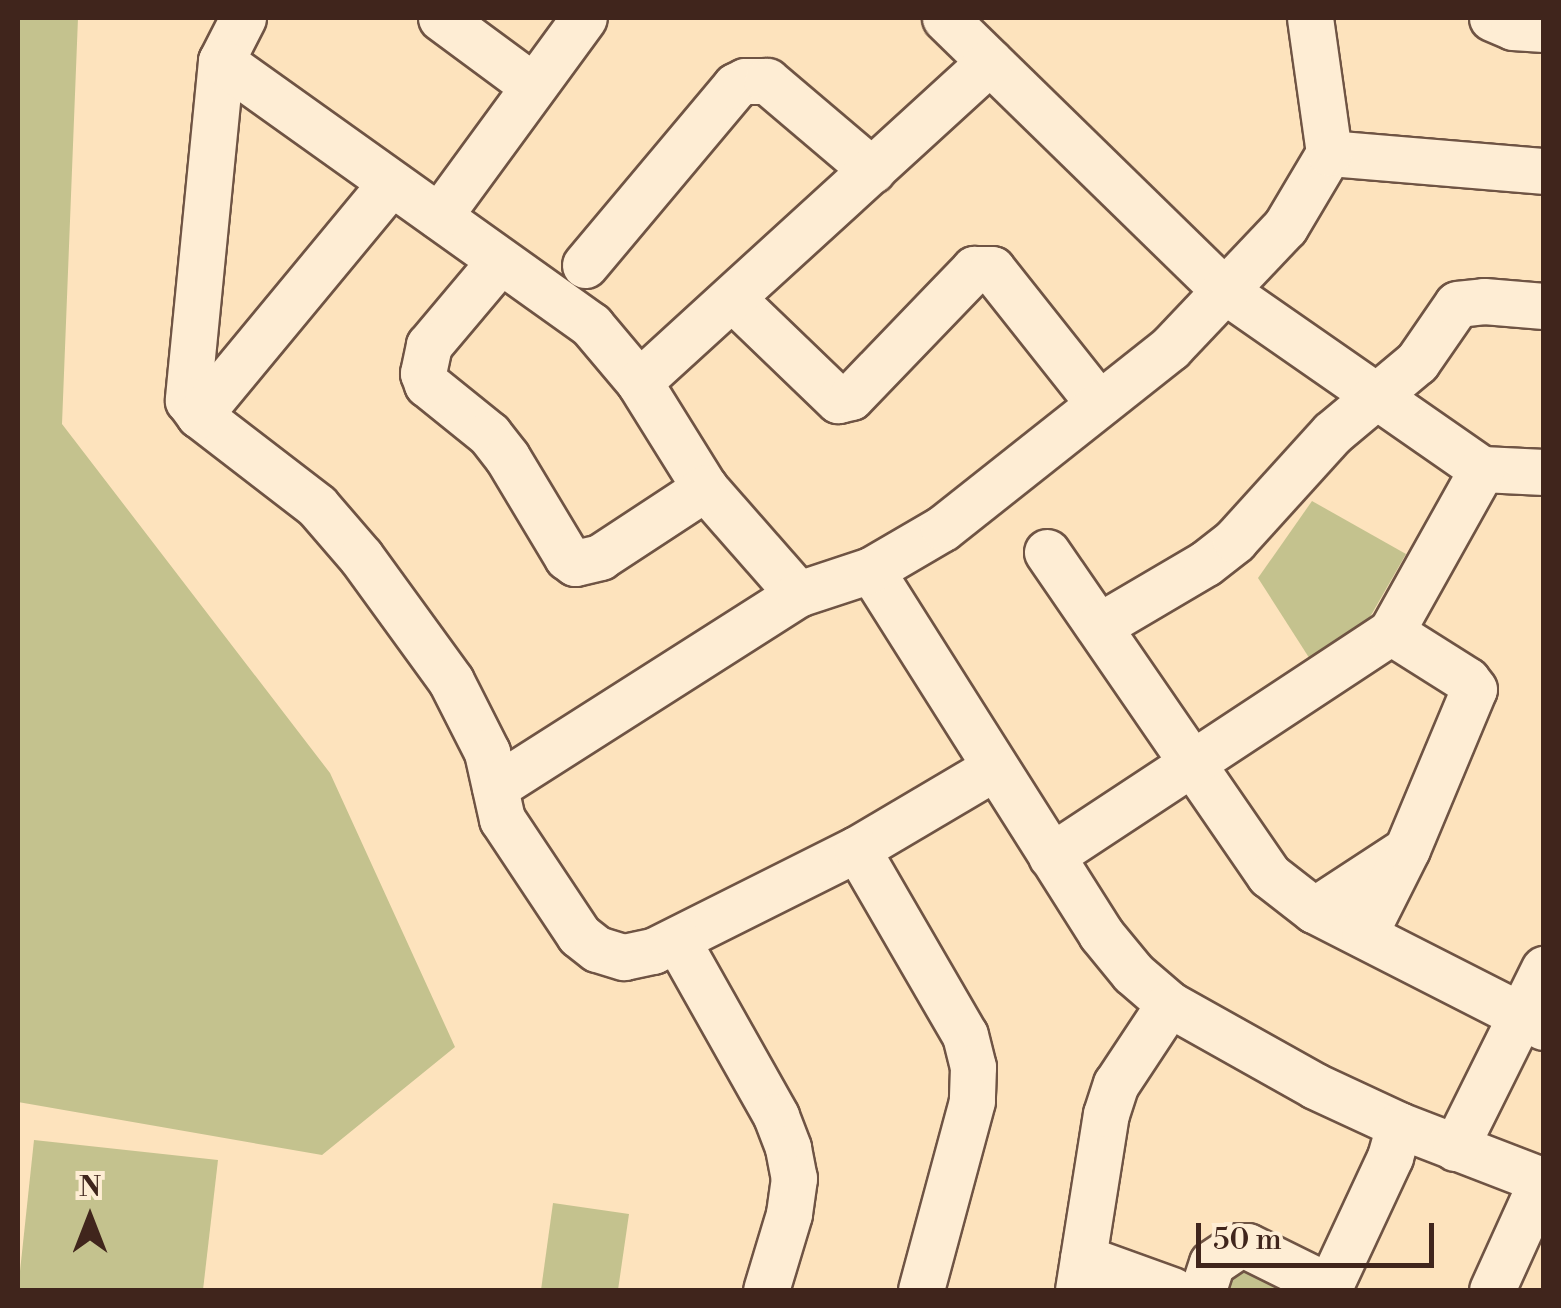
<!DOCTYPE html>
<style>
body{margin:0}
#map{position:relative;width:1561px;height:1308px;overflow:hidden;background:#fde3bd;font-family:"Libre Bodoni",serif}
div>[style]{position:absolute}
.green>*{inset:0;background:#c4c28e}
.roads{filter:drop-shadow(2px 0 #6f5444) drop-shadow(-2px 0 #6f5444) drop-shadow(0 2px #6f5444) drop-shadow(0 -2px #6f5444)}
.minor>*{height:45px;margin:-22.5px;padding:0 22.5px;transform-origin:22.5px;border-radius:22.5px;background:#feedd4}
span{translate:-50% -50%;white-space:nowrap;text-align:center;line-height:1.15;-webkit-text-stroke:9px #feedd4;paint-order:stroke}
.frame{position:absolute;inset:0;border:20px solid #40251c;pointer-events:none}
.north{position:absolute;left:40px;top:1168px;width:100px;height:100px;-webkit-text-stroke:8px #feedd4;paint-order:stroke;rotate:0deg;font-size:28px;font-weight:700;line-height:40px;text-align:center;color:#40251c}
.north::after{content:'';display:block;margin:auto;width:35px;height:45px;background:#40251c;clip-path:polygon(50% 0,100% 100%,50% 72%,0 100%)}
.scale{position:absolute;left:1196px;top:1223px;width:238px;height:45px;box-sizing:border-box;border:5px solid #40251c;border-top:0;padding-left:12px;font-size:30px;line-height:35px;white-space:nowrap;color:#40251c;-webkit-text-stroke:8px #feedd4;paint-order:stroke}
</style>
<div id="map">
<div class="green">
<div style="clip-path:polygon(18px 18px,78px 18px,62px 424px,330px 773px,455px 1047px,322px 1155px,18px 1102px)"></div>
<div style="clip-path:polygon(1312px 501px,1406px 554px,1370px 617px,1315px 667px,1258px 578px)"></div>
<div style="clip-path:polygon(34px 1140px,218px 1160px,203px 1290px,18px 1290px)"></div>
<div style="clip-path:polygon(553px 1203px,629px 1214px,618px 1290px,541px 1290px)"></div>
<div style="clip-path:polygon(1232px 1259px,1311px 1290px,1212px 1290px)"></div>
</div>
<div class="roads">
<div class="minor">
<div style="left:243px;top:18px;width:48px;rotate:117.1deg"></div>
<div style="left:221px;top:61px;width:341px;rotate:95.6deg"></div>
<div style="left:188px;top:400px;width:19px;rotate:54deg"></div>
<div style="left:199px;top:415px;width:149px;rotate:37.6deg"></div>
<div style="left:317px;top:506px;width:67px;rotate:49.2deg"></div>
<div style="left:361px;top:557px;width:153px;rotate:54deg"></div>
<div style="left:451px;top:681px;width:80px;rotate:63.1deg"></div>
<div style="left:487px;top:752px;width:69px;rotate:77.4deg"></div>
<div style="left:502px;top:819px;width:139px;rotate:56.4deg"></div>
<div style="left:579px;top:935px;width:23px;rotate:38deg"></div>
<div style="left:597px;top:949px;width:28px;rotate:17deg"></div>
<div style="left:624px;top:957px;width:30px;rotate:-12deg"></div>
<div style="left:653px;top:951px;width:228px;rotate:-26.6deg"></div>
<div style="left:857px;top:849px;width:159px;rotate:-30.6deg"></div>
<div style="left:441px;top:18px;width:113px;rotate:36.4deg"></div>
<div style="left:945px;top:18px;width:390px;rotate:44.3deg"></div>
<div style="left:1224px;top:290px;width:314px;rotate:34.8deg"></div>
<div style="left:1482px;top:469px;width:62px;rotate:2.8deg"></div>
<div style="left:1492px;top:18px;width:23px;rotate:23deg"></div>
<div style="left:1513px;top:27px;width:31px;rotate:4deg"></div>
<div style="left:221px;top:61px;width:455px;rotate:35.5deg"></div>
<div style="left:591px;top:325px;width:75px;rotate:49.9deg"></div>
<div style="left:639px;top:382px;width:125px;rotate:58.1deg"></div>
<div style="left:705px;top:488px;width:141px;rotate:48.7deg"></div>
<div style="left:1329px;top:153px;width:216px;rotate:4.8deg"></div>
<div style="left:439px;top:216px;width:245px;rotate:-53.8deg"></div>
<div style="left:499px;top:262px;width:109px;rotate:130.1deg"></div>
<div style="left:429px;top:345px;width:29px;rotate:102deg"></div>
<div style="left:423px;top:373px;width:12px;rotate:70deg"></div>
<div style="left:427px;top:384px;width:80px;rotate:38.9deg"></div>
<div style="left:489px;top:434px;width:29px;rotate:52deg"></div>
<div style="left:507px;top:457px;width:117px;rotate:59deg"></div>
<div style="left:567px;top:557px;width:10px;rotate:37deg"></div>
<div style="left:575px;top:563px;width:26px;rotate:-13deg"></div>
<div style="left:600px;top:557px;width:126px;rotate:-33.3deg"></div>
<div style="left:585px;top:265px;width:234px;rotate:-50deg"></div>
<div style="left:735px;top:86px;width:11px;rotate:-27deg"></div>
<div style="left:745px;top:81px;width:22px"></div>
<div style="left:767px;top:81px;width:138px;rotate:40.3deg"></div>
<div style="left:733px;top:299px;width:146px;rotate:43.9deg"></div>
<div style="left:838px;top:400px;width:13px;rotate:-13deg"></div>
<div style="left:851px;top:397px;width:178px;rotate:-46.1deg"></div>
<div style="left:974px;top:269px;width:18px"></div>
<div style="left:992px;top:269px;width:172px;rotate:51.6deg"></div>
<div style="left:639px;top:382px;width:475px;rotate:-42.4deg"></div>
<div style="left:199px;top:415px;width:301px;rotate:-50.4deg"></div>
<div style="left:1047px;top:552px;width:392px;rotate:55.5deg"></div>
<div style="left:1269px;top:875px;width:57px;rotate:37.9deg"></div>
<div style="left:1314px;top:910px;width:258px;rotate:27deg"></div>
<div style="left:871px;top:570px;width:431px;rotate:57.7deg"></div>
<div style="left:1101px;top:934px;width:50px;rotate:50.6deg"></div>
<div style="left:1133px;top:973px;width:48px;rotate:40.7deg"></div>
<div style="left:1169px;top:1004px;width:167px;rotate:29.3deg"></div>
<div style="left:1315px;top:1086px;width:93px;rotate:24.9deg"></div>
<div style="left:1399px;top:1125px;width:155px;rotate:21.1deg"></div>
<div style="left:1099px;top:626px;width:124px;rotate:-30.5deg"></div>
<div style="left:1206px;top:563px;width:37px;rotate:-38deg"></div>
<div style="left:1235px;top:540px;width:144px;rotate:-47.8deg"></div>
<div style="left:1332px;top:433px;width:111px;rotate:-39.9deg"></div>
<div style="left:1417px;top:362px;width:70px;rotate:-55.4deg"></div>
<div style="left:1457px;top:304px;width:27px;rotate:-6deg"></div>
<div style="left:1484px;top:301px;width:60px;rotate:4.8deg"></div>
<div style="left:495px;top:787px;width:359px;rotate:-32.5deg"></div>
<div style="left:798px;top:594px;width:77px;rotate:-18.2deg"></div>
<div style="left:871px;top:570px;width:83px;rotate:-30.3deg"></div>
<div style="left:943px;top:528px;width:290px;rotate:-38.4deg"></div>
<div style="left:1170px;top:348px;width:167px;rotate:-46.5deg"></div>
<div style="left:1285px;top:227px;width:86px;rotate:-59.3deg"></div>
<div style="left:1329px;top:153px;width:136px;rotate:-98deg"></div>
<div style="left:857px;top:849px;width:215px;rotate:59.9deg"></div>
<div style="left:965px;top:1035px;width:33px;rotate:76deg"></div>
<div style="left:973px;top:1067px;width:34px;rotate:92deg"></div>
<div style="left:972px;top:1101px;width:196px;rotate:105.1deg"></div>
<div style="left:1051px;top:856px;width:407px;rotate:-33.4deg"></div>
<div style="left:1391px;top:632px;width:187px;rotate:-60.8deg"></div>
<div style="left:1314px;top:910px;width:110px;rotate:-33.1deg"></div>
<div style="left:1364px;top:935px;width:96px;rotate:-63.4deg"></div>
<div style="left:1407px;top:849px;width:173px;rotate:-67.3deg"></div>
<div style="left:1474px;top:689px;width:11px;rotate:-128deg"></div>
<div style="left:1467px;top:680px;width:90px;rotate:-147.7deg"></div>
<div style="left:677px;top:940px;width:202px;rotate:60.6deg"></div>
<div style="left:776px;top:1116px;width:34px;rotate:69deg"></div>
<div style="left:788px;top:1148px;width:31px;rotate:79deg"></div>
<div style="left:794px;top:1178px;width:36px;rotate:98deg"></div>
<div style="left:789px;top:1214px;width:79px;rotate:106.8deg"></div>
<div style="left:1455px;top:1148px;width:200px;rotate:-63.6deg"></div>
<div style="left:1083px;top:1258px;width:95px;rotate:19.8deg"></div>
<div style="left:1078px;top:1290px;width:178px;rotate:-81deg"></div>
<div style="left:1106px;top:1114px;width:32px;rotate:-72deg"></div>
<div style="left:1116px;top:1084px;width:96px;rotate:-56.5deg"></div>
<div style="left:1203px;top:1290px;width:28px;rotate:-72deg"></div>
<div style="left:1212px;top:1263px;width:30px;rotate:-34deg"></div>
<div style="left:1237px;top:1246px;width:10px"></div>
<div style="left:1247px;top:1246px;width:93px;rotate:26.3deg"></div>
<div style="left:1328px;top:1290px;width:147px;rotate:-65deg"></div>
<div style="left:1390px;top:1157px;width:33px;rotate:-74deg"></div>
<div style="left:1492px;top:1290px;width:121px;rotate:-65.6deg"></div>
</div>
</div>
<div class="frame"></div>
<div class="north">N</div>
<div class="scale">50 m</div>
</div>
